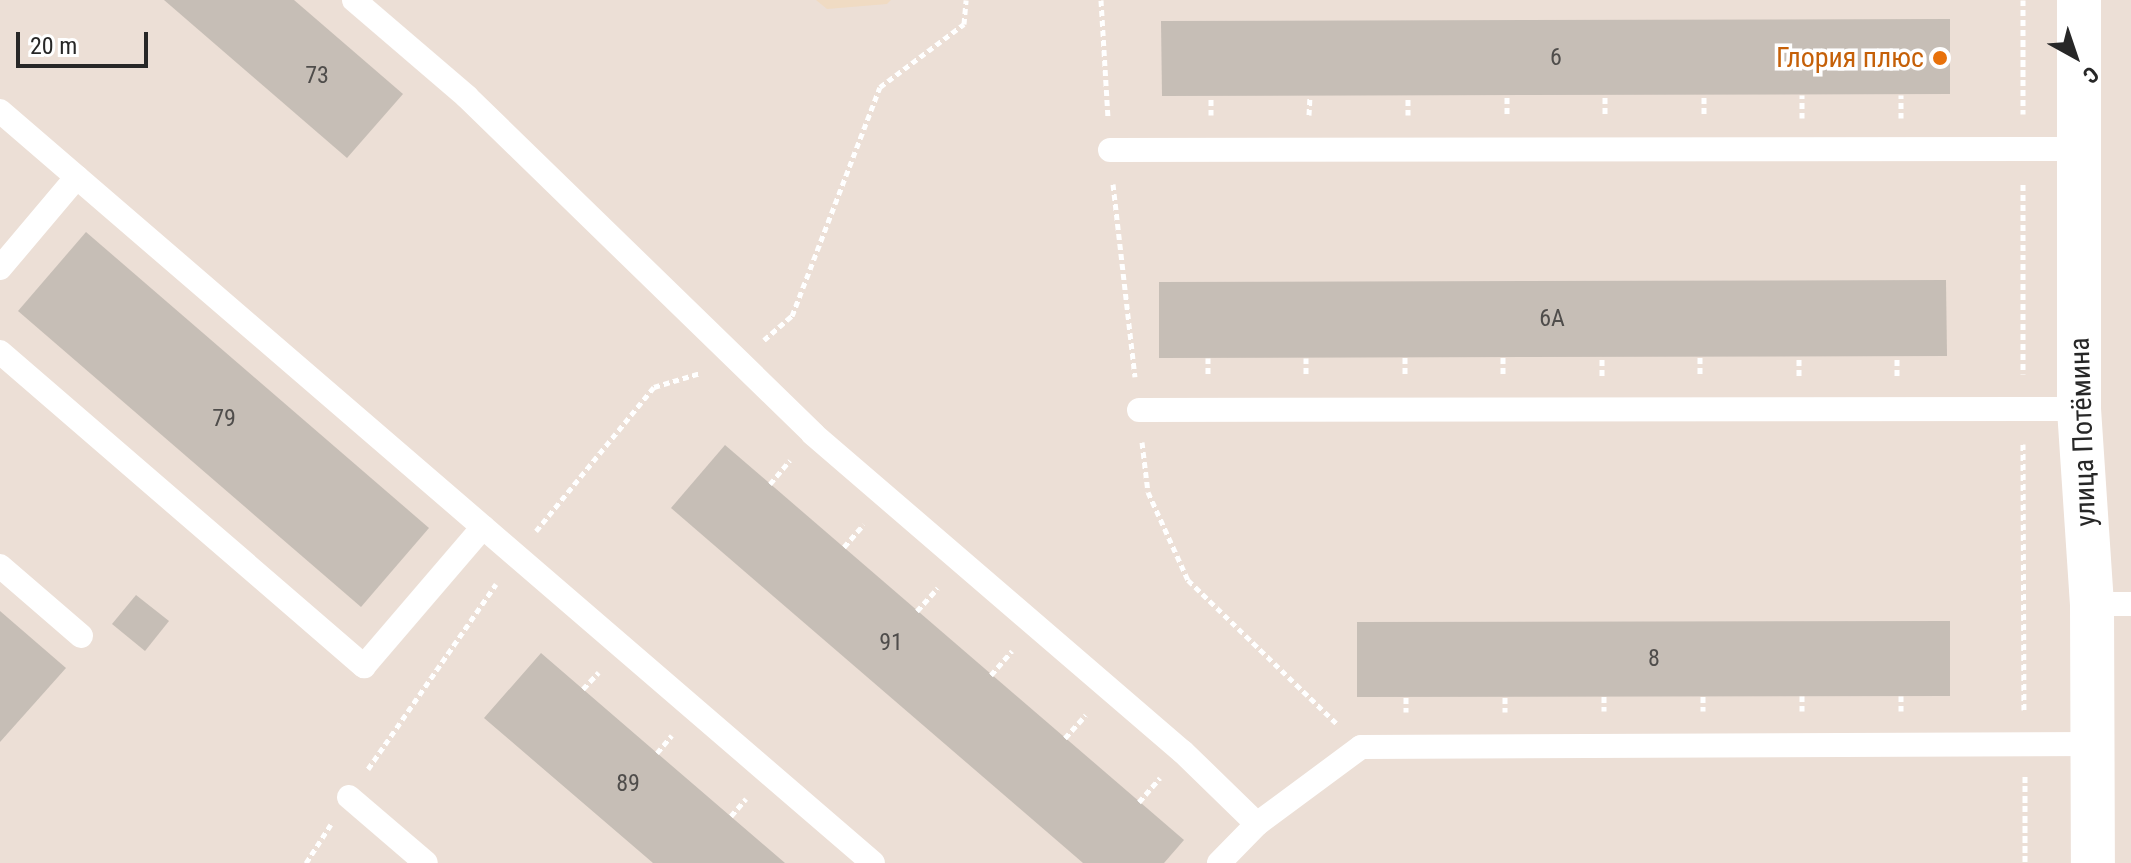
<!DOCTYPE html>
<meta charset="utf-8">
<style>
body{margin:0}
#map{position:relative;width:2131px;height:863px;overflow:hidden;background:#ecdfd6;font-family:"Roboto Condensed",sans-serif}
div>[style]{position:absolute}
.education>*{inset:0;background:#f0dbc3}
.building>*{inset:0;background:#c6beb6}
.path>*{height:5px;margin-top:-2.5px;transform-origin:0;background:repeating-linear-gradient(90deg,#fff 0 6px,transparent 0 10px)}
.service>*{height:24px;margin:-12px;padding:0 12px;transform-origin:12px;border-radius:12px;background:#fff}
.tertiary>*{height:44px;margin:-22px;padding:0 22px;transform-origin:22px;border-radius:22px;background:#fff}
.dots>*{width:22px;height:22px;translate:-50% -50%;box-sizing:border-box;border:4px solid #fff;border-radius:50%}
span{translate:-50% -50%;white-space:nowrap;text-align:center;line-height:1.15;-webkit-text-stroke:7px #fff;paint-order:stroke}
.number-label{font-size:24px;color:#4f4d4b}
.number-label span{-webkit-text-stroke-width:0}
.food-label{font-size:28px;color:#c56008}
.right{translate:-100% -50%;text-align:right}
.street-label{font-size:28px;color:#272727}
.north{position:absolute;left:2035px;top:16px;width:80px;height:80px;-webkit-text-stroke:6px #fff;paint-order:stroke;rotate:140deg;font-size:22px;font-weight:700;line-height:32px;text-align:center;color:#272727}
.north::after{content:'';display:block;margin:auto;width:28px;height:36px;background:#272727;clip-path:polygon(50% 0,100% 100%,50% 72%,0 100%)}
.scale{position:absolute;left:16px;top:32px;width:132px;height:36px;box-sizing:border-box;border:4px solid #272727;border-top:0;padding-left:10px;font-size:24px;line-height:28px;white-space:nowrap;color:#272727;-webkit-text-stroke:6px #fff;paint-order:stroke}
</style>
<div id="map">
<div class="education">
<div style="clip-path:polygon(816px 0,891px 0,887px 4px,827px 9px)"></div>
</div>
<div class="building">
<div style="clip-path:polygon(164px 0,294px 0,403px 94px,347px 158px)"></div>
<div style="clip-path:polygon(1950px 19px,1950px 94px,1162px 96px,1161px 21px)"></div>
<div style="clip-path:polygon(86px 232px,429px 528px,361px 607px,18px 311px)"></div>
<div style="clip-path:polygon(1946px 280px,1947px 356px,1159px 358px,1159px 282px)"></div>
<div style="clip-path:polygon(725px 445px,1184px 840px,1164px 863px,1083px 863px,671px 508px)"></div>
<div style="clip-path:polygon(136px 595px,169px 621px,145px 651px,112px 624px)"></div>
<div style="clip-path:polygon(0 611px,66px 668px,0 742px)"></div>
<div style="clip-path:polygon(1950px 621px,1950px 696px,1357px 697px,1357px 622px)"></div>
<div style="clip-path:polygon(541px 653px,657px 753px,785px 863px,653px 863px,484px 718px)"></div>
</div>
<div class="path">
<div style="left:1101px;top:0;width:118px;rotate:86.6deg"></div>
<div style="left:2023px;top:0;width:114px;rotate:90deg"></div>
<div style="left:1507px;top:114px;width:19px;rotate:-90deg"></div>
<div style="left:1605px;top:114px;width:19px;rotate:-90deg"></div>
<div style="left:1704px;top:114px;width:19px;rotate:-90deg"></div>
<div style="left:1211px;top:115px;width:19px;rotate:-90deg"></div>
<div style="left:1309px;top:115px;width:19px;rotate:-87deg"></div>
<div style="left:1408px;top:115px;width:19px;rotate:-90deg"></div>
<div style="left:1802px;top:118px;width:23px;rotate:-90deg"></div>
<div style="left:1901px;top:118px;width:23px;rotate:-90deg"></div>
<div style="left:1113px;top:184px;width:194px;rotate:83.5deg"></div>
<div style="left:2023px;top:184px;width:190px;rotate:90deg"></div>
<div style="left:764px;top:340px;width:37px;rotate:-41deg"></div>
<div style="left:792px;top:316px;width:245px;rotate:-69deg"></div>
<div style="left:880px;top:87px;width:105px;rotate:-36.9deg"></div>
<div style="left:964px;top:24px;width:24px;rotate:-85deg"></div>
<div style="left:1405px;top:357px;width:19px;rotate:90deg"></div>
<div style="left:1503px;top:357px;width:19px;rotate:90deg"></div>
<div style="left:1700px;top:357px;width:19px;rotate:90deg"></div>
<div style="left:1208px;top:358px;width:19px;rotate:90deg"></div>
<div style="left:1306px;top:358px;width:19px;rotate:90deg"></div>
<div style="left:1602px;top:376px;width:19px;rotate:-90deg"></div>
<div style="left:1799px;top:376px;width:19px;rotate:-90deg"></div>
<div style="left:1897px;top:376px;width:19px;rotate:-90deg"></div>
<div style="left:1142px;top:442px;width:50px;rotate:83.2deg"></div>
<div style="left:1148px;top:492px;width:97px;rotate:65.6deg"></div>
<div style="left:1188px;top:580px;width:207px;rotate:44deg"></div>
<div style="left:2023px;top:444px;width:266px;rotate:89.8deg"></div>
<div style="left:770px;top:484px;width:31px;rotate:-50deg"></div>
<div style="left:536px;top:531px;width:186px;rotate:-50.7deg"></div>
<div style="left:654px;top:387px;width:48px;rotate:-16.9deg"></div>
<div style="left:844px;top:547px;width:30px;rotate:-49deg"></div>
<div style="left:917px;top:611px;width:31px;rotate:-48deg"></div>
<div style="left:991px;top:675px;width:32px;rotate:-49deg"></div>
<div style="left:583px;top:689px;width:23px;rotate:-47deg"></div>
<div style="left:1604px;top:696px;width:15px;rotate:90deg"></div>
<div style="left:1703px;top:696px;width:15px;rotate:90deg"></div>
<div style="left:1406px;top:697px;width:15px;rotate:90deg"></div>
<div style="left:1505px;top:697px;width:15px;rotate:90deg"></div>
<div style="left:1802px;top:711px;width:15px;rotate:-90deg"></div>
<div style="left:1901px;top:711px;width:15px;rotate:-90deg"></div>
<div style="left:1065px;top:738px;width:31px;rotate:-48deg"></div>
<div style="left:657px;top:753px;width:23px;rotate:-50deg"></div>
<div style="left:368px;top:769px;width:225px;rotate:-55.3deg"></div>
<div style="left:2025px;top:776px;width:87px;rotate:90deg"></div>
<div style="left:1139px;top:802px;width:32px;rotate:-49deg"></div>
<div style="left:731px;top:816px;width:23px;rotate:-49deg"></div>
<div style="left:306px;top:863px;width:46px;rotate:-57.3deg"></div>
</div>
<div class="service">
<div style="left:354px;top:0;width:149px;rotate:40.6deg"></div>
<div style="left:467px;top:97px;width:483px;rotate:44.2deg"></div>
<div style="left:813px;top:434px;width:488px;rotate:40.7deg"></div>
<div style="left:1183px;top:752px;width:103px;rotate:44.2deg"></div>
<div style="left:0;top:111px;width:1152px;rotate:40.74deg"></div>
<div style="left:1110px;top:150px;width:969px;rotate:-0.06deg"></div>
<div style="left:0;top:268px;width:119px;rotate:-49.8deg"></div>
<div style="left:0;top:352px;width:481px;rotate:40.8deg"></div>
<div style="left:364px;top:666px;width:183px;rotate:-49.4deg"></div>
<div style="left:1139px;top:410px;width:940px;rotate:-0.06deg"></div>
<div style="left:0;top:566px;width:107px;rotate:40.8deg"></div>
<div style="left:2092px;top:604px;width:39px"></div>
<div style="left:349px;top:797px;width:101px;rotate:40.6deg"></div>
<div style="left:1219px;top:863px;width:54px;rotate:-45.7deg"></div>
<div style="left:1257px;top:824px;width:129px;rotate:-36.5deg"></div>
<div style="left:1361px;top:747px;width:733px;rotate:-0.23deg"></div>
</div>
<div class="tertiary">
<div style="left:2079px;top:0;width:409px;rotate:90deg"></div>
<div style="left:2079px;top:409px;width:195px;rotate:86.2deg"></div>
<div style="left:2092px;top:604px;width:259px;rotate:89.8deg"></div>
</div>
<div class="dots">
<div style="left:1940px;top:58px;background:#e8710a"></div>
</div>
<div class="number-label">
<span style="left:1556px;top:58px">6</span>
<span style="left:317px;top:76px">73</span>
<span style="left:1552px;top:319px">6А</span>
<span style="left:224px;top:419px">79</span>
<span style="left:891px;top:643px">91</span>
<span style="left:1654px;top:659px">8</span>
<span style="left:628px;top:784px">89</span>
</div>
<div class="food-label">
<span class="right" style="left:1924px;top:58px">Глория плюс</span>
</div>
<div class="street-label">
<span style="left:2083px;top:432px;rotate:-92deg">улица Потёмина</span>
</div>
<div class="north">С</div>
<div class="scale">20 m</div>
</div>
